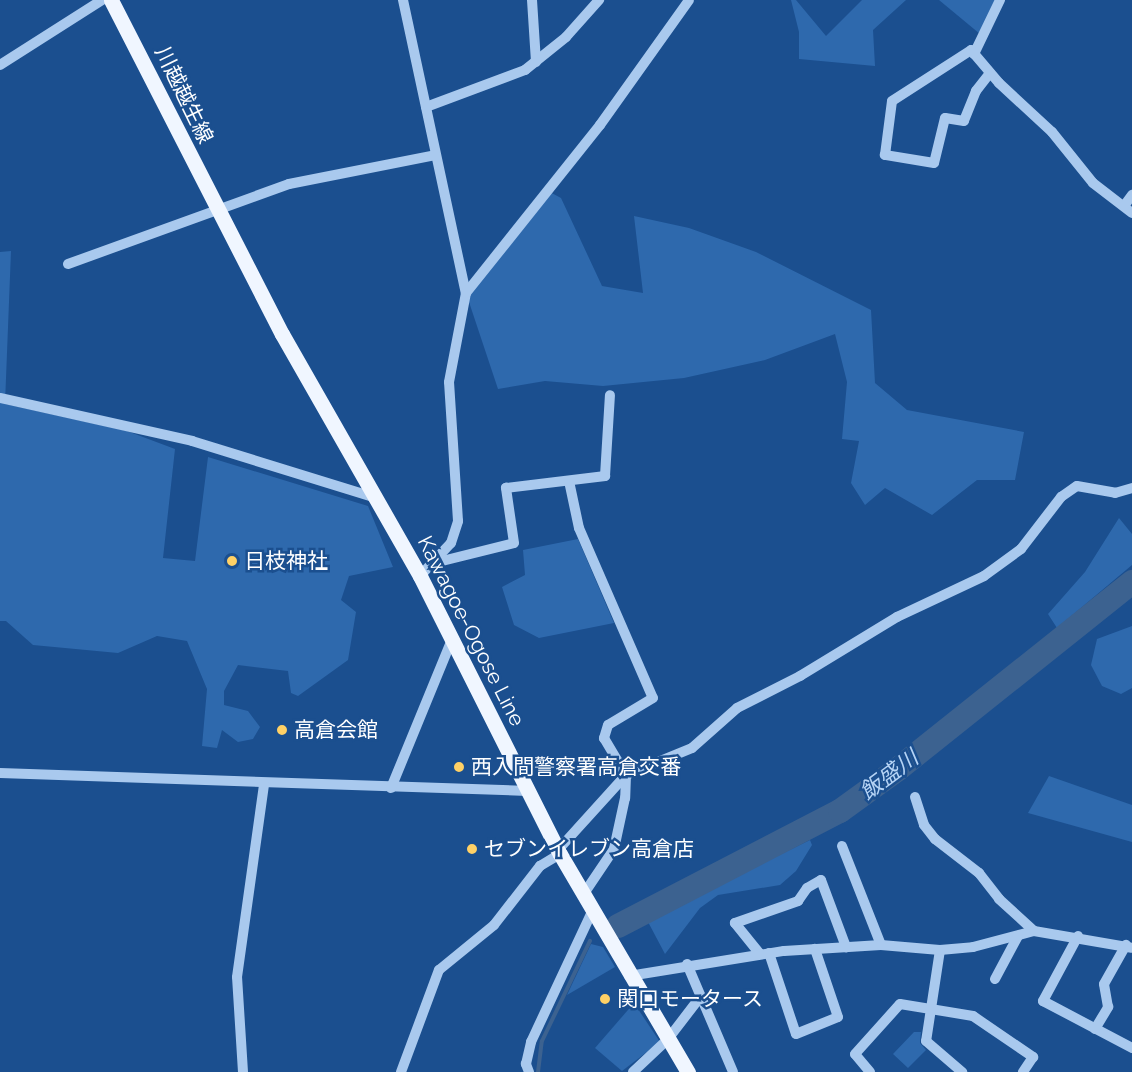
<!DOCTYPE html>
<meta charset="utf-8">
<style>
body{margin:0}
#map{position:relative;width:1132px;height:1072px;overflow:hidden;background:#1b4f8f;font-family:Raleway,"Noto Sans JP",sans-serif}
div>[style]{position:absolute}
.green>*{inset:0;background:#2e69ad}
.stream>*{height:4px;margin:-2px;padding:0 2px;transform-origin:2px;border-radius:2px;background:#3c6290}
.river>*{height:24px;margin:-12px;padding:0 12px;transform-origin:12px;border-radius:12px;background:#3c6290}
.minor>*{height:10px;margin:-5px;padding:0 5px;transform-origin:5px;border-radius:5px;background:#a9c9ee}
.major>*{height:15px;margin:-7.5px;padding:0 7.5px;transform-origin:7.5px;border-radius:7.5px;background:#f0f6ff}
.dots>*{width:16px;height:16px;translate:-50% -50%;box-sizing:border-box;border:3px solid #1b4f8f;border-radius:50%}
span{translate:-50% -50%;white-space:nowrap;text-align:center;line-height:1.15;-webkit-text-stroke:5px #1b4f8f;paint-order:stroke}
.street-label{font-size:21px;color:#fff}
.poi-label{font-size:21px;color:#fff}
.left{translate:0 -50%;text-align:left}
.water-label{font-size:22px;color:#b5d3f5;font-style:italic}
</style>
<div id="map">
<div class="green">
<div style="clip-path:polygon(791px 0,796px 0,826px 36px,862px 0,906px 0,873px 30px,875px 66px,799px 59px,799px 32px)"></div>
<div style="clip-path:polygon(939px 0,997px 0,980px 34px)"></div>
<div style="clip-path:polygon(548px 191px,561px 198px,602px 286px,643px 293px,634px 216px,689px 228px,756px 252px,871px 310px,875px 383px,907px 410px,1024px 432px,1015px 480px,977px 480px,932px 515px,885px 488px,865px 505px,851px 483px,859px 441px,842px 439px,847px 382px,835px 334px,765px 360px,684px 378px,603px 386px,545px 381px,498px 389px,466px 293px)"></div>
<div style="clip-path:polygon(11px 251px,5px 404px,127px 431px,175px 449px,163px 558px,195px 561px,208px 457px,368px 506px,393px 567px,349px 576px,341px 600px,356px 612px,348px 660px,298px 696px,291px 693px,288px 671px,238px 665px,224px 691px,224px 705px,248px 711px,260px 727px,253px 739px,238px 742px,222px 730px,217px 748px,202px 746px,207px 689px,187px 641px,157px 636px,118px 653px,33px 645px,6px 621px,0 621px,0 252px)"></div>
<div style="clip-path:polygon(1119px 518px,1132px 534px,1132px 565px,1057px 628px,1048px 614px,1085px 572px)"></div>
<div style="clip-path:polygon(578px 539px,614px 623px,539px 638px,514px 625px,502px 587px,525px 575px,523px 550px)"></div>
<div style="clip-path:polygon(1132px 626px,1132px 688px,1121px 694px,1102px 686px,1091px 665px,1097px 639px)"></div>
<div style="clip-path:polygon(1049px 776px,1132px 805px,1132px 842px,1028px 813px)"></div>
<div style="clip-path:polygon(810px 840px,812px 845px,796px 871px,780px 885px,718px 895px,700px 908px,665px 954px,647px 920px)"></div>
<div style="clip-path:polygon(591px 944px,603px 947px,615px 967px,567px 995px)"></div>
<div style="clip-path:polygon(634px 1003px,660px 1042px,622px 1071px,595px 1048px)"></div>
<div style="clip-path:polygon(914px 1032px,921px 1032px,920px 1043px,926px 1050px,908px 1068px,893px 1054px)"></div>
</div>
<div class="stream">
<div style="left:538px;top:1072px;width:31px;rotate:-83deg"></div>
<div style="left:542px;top:1041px;width:111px;rotate:-64.4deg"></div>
</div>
<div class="river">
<div style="left:618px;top:926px;width:250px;rotate:-27.4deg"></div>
<div style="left:840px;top:811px;width:72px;rotate:-35.9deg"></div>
<div style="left:898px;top:769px;width:300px;rotate:-38.6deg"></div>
</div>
<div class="minor">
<div style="left:403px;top:0;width:300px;rotate:77.9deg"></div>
<div style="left:532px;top:0;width:62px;rotate:86.3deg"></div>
<div style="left:974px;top:54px;width:60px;rotate:-64.3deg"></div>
<div style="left:0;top:65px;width:121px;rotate:-32.5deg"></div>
<div style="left:990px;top:73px;width:23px;rotate:128deg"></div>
<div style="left:976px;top:91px;width:32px;rotate:112deg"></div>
<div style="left:964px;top:121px;width:19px;rotate:-171deg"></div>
<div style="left:945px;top:118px;width:46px;rotate:103.7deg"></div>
<div style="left:934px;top:163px;width:50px;rotate:-170.7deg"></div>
<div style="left:885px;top:155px;width:54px;rotate:-82.6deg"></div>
<div style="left:892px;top:101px;width:94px;rotate:-32.8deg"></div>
<div style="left:971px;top:50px;width:43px;rotate:49.7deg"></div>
<div style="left:999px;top:83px;width:72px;rotate:42.8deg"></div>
<div style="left:1052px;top:132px;width:65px;rotate:51.2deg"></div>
<div style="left:1093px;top:183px;width:49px;rotate:37.6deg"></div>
<div style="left:426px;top:107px;width:106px;rotate:-20.5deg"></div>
<div style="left:525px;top:70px;width:53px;rotate:-38.8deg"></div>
<div style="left:566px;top:37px;width:50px;rotate:-48.3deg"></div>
<div style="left:1124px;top:206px;width:14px;rotate:-54deg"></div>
<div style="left:68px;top:264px;width:235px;rotate:-19.9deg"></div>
<div style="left:289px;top:184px;width:149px;rotate:-11.2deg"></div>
<div style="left:0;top:398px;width:197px;rotate:12.6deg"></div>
<div style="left:192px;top:441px;width:193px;rotate:17.2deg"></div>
<div style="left:569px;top:481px;width:48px;rotate:78deg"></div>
<div style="left:579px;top:528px;width:185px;rotate:66.5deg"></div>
<div style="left:653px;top:698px;width:52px;rotate:149deg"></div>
<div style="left:608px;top:725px;width:14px;rotate:107deg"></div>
<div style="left:604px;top:738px;width:43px;rotate:59.3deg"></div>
<div style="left:626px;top:775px;width:23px;rotate:92deg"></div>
<div style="left:625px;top:798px;width:52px;rotate:102.2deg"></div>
<div style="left:614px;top:849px;width:55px;rotate:124deg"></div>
<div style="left:434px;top:563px;width:82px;rotate:-14deg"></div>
<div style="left:514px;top:543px;width:56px;rotate:-98.3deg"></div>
<div style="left:506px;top:488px;width:100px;rotate:-6.9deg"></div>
<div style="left:605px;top:476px;width:81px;rotate:-86.5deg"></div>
<div style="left:420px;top:576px;width:45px;rotate:-46.8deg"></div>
<div style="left:451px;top:543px;width:23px;rotate:-72deg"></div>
<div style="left:458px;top:521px;width:139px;rotate:-93.7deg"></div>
<div style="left:449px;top:382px;width:91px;rotate:-79.2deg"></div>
<div style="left:466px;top:293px;width:215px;rotate:-51.4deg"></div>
<div style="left:600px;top:125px;width:153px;rotate:-54.5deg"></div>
<div style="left:0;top:773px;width:528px;rotate:1.95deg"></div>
<div style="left:391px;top:788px;width:161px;rotate:-67.7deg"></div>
<div style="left:915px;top:797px;width:29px;rotate:72deg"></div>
<div style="left:924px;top:825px;width:18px;rotate:52deg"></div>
<div style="left:935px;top:839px;width:56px;rotate:37.7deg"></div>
<div style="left:979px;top:873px;width:33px;rotate:52deg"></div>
<div style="left:999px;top:899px;width:47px;rotate:42.4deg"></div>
<div style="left:842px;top:846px;width:106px;rotate:68.5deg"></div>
<div style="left:558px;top:850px;width:101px;rotate:-47.8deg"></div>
<div style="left:626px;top:775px;width:71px;rotate:-22.2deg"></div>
<div style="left:692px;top:748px;width:60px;rotate:-41.6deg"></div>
<div style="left:737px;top:708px;width:71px;rotate:-26.9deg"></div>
<div style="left:800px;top:676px;width:114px;rotate:-31.3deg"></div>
<div style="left:897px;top:617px;width:96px;rotate:-25.2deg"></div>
<div style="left:984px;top:576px;width:46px;rotate:-36.1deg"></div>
<div style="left:1021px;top:549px;width:66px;rotate:-52.4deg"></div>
<div style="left:1061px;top:497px;width:19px;rotate:-35deg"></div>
<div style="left:1077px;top:486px;width:39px;rotate:10deg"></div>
<div style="left:1115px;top:493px;width:18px;rotate:-16deg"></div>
<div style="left:1078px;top:936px;width:74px;rotate:118.3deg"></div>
<div style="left:1043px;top:1001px;width:101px;rotate:27.8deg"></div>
<div style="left:940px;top:950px;width:92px;rotate:98.7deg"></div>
<div style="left:926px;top:1041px;width:48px;rotate:40.7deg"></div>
<div style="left:769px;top:953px;width:85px;rotate:71.6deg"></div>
<div style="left:796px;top:1034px;width:45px;rotate:-22deg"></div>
<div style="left:838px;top:1017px;width:72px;rotate:-108.7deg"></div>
<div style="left:760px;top:954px;width:40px;rotate:-129deg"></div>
<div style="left:735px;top:923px;width:67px;rotate:-19.2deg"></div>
<div style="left:798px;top:901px;width:16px;rotate:-55deg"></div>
<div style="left:807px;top:888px;width:16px;rotate:-30deg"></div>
<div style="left:821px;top:880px;width:72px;rotate:69.5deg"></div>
<div style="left:687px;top:964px;width:117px;rotate:66.9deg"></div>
<div style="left:629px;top:976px;width:157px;rotate:-9.2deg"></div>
<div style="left:784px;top:951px;width:97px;rotate:-3.5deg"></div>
<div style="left:881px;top:945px;width:59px;rotate:4.8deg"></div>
<div style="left:940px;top:950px;width:33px;rotate:-5deg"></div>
<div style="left:973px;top:947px;width:63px;rotate:-14.7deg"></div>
<div style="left:1034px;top:931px;width:99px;rotate:9.8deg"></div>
<div style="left:995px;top:979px;width:49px;rotate:-61.9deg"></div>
<div style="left:1095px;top:1029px;width:26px;rotate:-59deg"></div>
<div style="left:1108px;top:1007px;width:23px;rotate:-100deg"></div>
<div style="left:1104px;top:984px;width:45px;rotate:-60.6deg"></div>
<div style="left:243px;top:1072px;width:95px;rotate:-93.6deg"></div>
<div style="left:237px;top:977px;width:195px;rotate:-82deg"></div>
<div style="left:401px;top:1072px;width:109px;rotate:-69.6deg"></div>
<div style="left:439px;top:970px;width:71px;rotate:-39.3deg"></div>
<div style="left:494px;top:925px;width:75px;rotate:-52.1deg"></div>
<div style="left:540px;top:866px;width:23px;rotate:-31deg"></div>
<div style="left:529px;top:1072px;width:9px;rotate:-111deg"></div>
<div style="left:526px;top:1064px;width:23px;rotate:-77deg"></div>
<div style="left:531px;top:1042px;width:144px;rotate:-64.9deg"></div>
<div style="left:633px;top:1072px;width:48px;rotate:-43.3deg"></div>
<div style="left:668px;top:1039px;width:54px;rotate:-52.5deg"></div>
<div style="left:870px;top:1072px;width:23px;rotate:-130deg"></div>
<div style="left:855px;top:1054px;width:67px;rotate:-48deg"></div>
<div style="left:900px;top:1004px;width:74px;rotate:9.3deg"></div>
<div style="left:973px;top:1016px;width:73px;rotate:34.3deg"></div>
<div style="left:1033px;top:1057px;width:18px;rotate:124deg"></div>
</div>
<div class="major">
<div style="left:111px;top:0;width:375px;rotate:62.9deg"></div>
<div style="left:282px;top:334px;width:279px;rotate:60.3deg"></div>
<div style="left:420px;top:576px;width:311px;rotate:63.3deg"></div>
<div style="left:560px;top:854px;width:253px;rotate:59.6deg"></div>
</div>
<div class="dots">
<div style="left:232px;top:561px;background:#ffd166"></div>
<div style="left:282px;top:730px;background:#ffd166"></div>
<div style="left:459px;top:767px;background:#ffd166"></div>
<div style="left:472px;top:849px;background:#ffd166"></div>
<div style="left:605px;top:999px;background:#ffd166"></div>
</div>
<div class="street-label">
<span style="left:184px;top:95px;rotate:64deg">川越越生線</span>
<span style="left:471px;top:631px;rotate:63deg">Kawagoe-Ogose Line</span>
</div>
<div class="poi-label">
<span class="left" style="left:244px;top:561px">日枝神社</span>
<span class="left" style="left:294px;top:730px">高倉会館</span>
<span class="left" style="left:471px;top:767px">西入間警察署高倉交番</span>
<span class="left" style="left:484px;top:849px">セブンイレブン高倉店</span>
<span class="left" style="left:617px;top:999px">関口モータース</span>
</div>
<div class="water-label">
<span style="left:889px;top:775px;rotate:-37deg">飯盛川</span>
</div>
</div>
